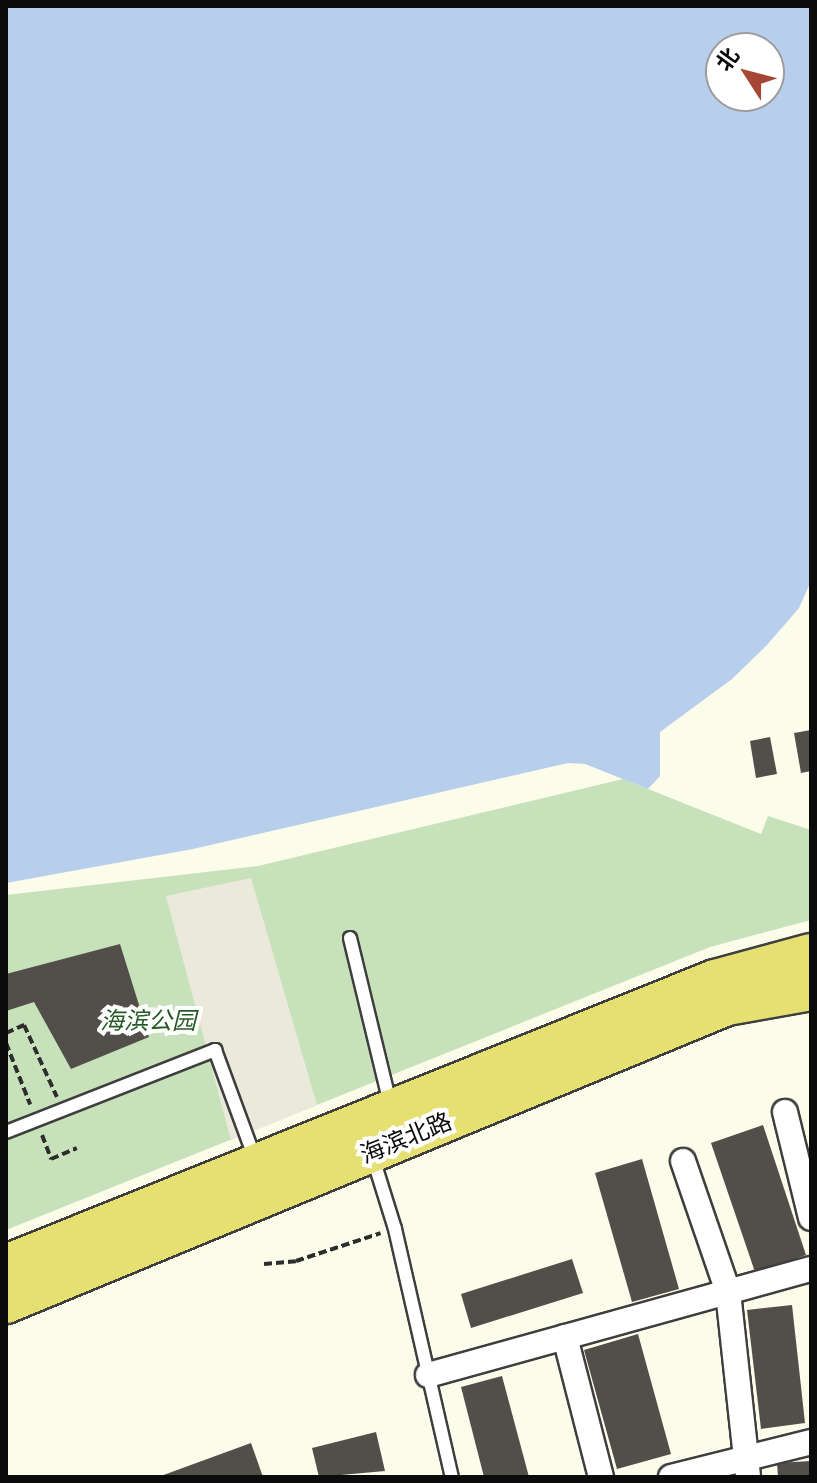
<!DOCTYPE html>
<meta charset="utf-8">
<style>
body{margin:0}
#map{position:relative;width:817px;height:1483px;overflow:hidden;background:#fcfceb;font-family:"PT Serif","Noto Sans SC",serif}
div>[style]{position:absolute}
.green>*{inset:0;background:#c7e2ba}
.plaza>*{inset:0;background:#ebe9dc}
.water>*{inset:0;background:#b7ceed}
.building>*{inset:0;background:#524e49}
.path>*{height:4px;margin-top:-2px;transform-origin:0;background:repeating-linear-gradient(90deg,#2d2d2d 0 8px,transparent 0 12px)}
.roads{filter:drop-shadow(2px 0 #3e3e3e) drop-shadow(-2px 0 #3e3e3e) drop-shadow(0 2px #3e3e3e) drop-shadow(0 -2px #3e3e3e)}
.service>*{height:12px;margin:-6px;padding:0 6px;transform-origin:6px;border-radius:6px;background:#fff}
.minor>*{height:24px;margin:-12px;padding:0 12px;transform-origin:12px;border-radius:12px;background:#fff}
.primary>*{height:40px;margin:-20px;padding:0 20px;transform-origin:20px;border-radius:20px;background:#e6df72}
span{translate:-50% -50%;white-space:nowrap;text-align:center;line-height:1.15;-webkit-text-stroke:8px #fff;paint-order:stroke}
.park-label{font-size:24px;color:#265925;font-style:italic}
.street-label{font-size:24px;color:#0b0b0b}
.frame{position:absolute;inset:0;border:8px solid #0b0b0b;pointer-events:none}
.north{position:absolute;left:705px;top:32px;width:80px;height:80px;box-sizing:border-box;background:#fff;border:2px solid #9d9d9d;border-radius:50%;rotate:306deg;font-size:22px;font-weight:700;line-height:32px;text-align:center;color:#0b0b0b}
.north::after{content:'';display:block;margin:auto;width:28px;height:36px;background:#a74636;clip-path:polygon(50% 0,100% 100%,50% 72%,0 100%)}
</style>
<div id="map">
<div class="green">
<div style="clip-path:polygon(623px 779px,761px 834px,768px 816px,811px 830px,811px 920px,710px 947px,6px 1230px,6px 895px,258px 866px)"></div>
</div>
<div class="plaza">
<div style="clip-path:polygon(251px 878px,317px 1105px,231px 1140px,166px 896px)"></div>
</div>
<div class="water">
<div style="clip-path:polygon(evenodd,6px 6px,811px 6px,811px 581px,799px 608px,767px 645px,732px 679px,660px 732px,660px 776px,648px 789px,585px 764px,568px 763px,193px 849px,6px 883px,6px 6px,721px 48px,769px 48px,769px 96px,721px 96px,721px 48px)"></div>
</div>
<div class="building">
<div style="clip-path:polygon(811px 730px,811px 771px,801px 773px,794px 733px)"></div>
<div style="clip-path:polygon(770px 737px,777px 774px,756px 778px,750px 741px)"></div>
<div style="clip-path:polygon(120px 944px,149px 1037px,71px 1069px,34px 1002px,6px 1011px,6px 974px)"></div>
<div style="clip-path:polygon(763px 1125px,806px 1255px,755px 1272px,711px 1143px)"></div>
<div style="clip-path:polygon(642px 1159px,679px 1289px,632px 1302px,595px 1173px)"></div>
<div style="clip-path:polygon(572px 1259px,583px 1293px,471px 1328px,461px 1294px)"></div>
<div style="clip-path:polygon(792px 1305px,805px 1423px,761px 1429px,747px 1310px)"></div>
<div style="clip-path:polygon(638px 1334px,671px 1454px,617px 1469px,584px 1350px)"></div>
<div style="clip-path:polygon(502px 1376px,529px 1477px,484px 1477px,461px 1387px)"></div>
<div style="clip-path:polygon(376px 1432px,385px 1471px,319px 1477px,312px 1448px)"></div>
<div style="clip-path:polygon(251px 1443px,263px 1477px,158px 1477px)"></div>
<div style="clip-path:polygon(811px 1461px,811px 1477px,778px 1477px,777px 1463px)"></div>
</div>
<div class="path">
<div style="left:6px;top:1033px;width:20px;rotate:-24deg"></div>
<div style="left:24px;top:1025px;width:79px;rotate:65.4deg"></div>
<div style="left:6px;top:1043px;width:66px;rotate:68.5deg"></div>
<div style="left:42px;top:1135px;width:26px;rotate:69deg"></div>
<div style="left:51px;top:1159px;width:28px;rotate:-23deg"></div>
<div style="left:264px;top:1264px;width:32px;rotate:-5deg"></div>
<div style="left:296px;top:1261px;width:89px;rotate:-18.2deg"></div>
</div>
<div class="roads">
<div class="service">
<div style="left:350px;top:938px;width:170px;rotate:76.4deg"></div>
<div style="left:6px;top:1132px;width:225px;rotate:-21.4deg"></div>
<div style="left:215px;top:1050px;width:116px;rotate:69.8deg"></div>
<div style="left:372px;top:1155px;width:77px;rotate:72.7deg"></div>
<div style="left:395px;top:1229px;width:254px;rotate:77.1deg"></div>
</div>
<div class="minor">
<div style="left:785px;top:1112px;width:109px;rotate:76.2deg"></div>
<div style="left:683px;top:1161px;width:139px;rotate:71deg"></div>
<div style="left:728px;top:1292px;width:186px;rotate:83.8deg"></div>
<div style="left:565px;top:1337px;width:145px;rotate:75.6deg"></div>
<div style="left:428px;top:1375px;width:397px;rotate:-15.5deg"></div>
<div style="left:671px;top:1477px;width:144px;rotate:-14deg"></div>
</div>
<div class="primary">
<div style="left:6px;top:1265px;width:764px;rotate:-21.9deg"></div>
<div style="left:715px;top:980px;width:99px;rotate:-15.2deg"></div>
<div style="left:6px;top:1303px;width:780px;rotate:-22.46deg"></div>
<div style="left:727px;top:1005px;width:85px;rotate:-10.1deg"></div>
</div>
</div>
<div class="park-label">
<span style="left:148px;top:1021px">海滨公园</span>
</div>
<div class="street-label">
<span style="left:406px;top:1138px;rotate:-22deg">海滨北路</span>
</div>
<div class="frame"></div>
<div class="north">北</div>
</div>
